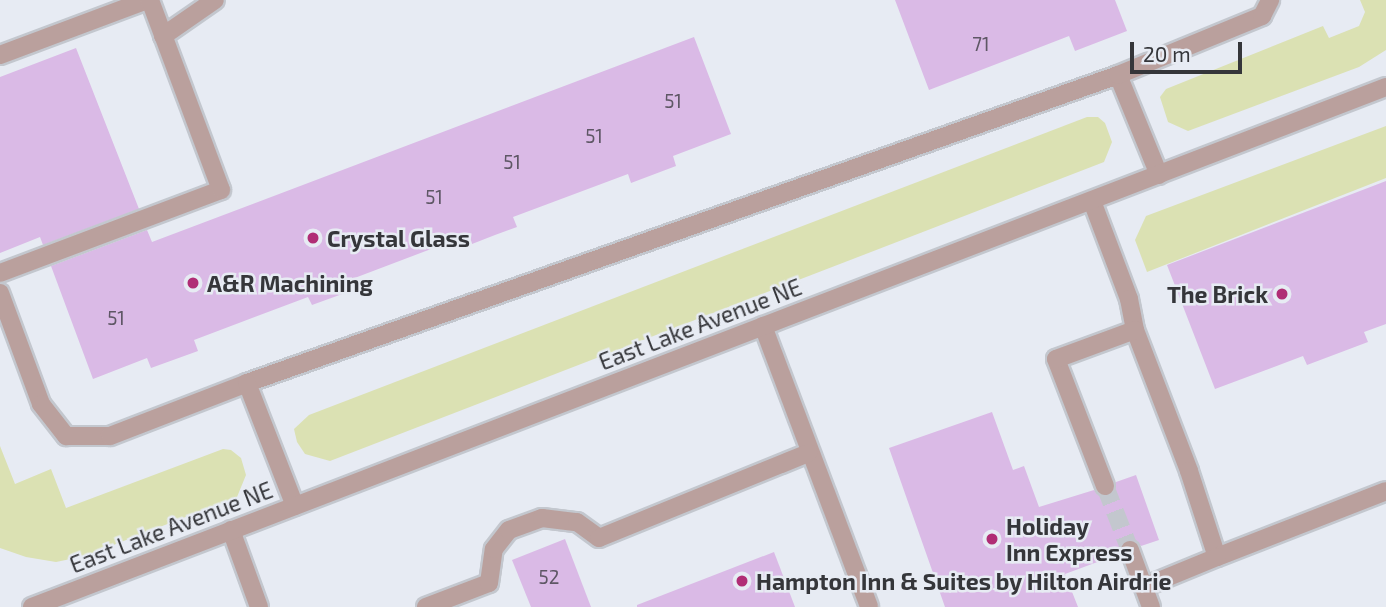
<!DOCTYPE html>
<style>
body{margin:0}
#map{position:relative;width:1386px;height:607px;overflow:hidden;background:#e7ebf3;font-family:"Exo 2",sans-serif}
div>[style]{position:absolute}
.green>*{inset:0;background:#dbe1b3}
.building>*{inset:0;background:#dabae6}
.minor-tunnel>*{height:18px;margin-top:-9px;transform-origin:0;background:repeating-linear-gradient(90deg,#c3c7ce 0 18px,transparent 0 27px)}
.roads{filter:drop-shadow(2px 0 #c3c7ce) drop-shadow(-2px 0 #c3c7ce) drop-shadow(0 2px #c3c7ce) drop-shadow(0 -2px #c3c7ce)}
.minor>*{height:18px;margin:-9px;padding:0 9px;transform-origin:9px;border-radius:9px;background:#baa09d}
.dots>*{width:19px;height:19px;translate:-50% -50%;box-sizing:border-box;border:4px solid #e7ebf3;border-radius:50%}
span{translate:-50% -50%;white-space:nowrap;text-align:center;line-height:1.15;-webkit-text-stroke:5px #e7ebf3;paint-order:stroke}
.number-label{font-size:19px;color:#5e5765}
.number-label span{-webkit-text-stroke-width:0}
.poi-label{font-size:23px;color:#35363a;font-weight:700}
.left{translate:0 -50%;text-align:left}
.right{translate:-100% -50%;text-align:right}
.street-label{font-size:23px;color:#35363a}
.scale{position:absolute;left:1130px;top:42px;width:112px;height:32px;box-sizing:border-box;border:4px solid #35363a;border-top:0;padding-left:9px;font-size:21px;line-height:24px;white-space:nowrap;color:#35363a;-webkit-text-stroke:5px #e7ebf3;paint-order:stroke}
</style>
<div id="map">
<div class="green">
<div style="clip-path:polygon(1360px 0,1386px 0,1386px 50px,1359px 67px,1188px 131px,1168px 122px,1160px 97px,1166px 89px,1323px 26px,1329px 38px,1359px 26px,1365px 12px)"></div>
<div style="clip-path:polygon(1087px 117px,1098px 117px,1105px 123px,1112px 142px,1104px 162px,330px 461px,305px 454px,297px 442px,294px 429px,309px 415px)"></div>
<div style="clip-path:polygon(1386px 126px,1386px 178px,1147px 272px,1135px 240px,1146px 216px)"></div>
<div style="clip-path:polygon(0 446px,15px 484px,51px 469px,66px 508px,223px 449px,231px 450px,241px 458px,246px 475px,237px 497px,85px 556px,56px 562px,26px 557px,0 548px)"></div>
</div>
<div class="building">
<div style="clip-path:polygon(895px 0,1115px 0,1127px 31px,1075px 51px,1069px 36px,929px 90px)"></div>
<div style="clip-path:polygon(694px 37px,731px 134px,673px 156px,676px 166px,631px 183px,628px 174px,513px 217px,517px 227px,495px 235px,472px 244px,468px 235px,352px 279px,356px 289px,312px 305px,308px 297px,194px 340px,198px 351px,151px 368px,147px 358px,93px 379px,51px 266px,147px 230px,152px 242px)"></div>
<div style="clip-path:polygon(76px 48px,139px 209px,43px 245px,40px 237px,0 253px,0 77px)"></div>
<div style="clip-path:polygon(1386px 181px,1386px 324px,1364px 332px,1368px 342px,1307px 365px,1303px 356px,1215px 389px,1167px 265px)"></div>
<div style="clip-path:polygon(992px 412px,1013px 470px,1024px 466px,1039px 507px,1094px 490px,1098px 495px,1108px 497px,1114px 493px,1116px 482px,1136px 475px,1159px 540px,1141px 546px,1137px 541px,1127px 539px,1121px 543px,1119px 554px,1065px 574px,1078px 607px,945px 607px,889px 448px)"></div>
<div style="clip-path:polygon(565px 539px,591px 607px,531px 607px,512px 560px)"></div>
<div style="clip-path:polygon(774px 552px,795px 607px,637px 607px,637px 605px)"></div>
</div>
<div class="minor-tunnel">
<div style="left:1105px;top:486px;width:69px;rotate:68.7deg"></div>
</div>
<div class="roads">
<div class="minor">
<div style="left:163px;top:36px;width:63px;rotate:-34.7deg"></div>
<div style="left:0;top:55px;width:157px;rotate:-20.5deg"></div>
<div style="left:1118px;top:75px;width:108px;rotate:67.7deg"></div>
<div style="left:1092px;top:201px;width:105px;rotate:69.3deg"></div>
<div style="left:1129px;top:299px;width:32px;rotate:79deg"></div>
<div style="left:1135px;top:330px;width:151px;rotate:69deg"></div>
<div style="left:1189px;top:471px;width:90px;rotate:72deg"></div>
<div style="left:1217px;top:557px;width:181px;rotate:-21.3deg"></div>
<div style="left:0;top:273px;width:236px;rotate:-20.6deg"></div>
<div style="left:221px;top:190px;width:203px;rotate:-110.5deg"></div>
<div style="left:0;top:293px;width:118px;rotate:69.7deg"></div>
<div style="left:41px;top:404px;width:41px;rotate:52deg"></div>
<div style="left:66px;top:436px;width:44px"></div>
<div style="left:110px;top:436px;width:147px;rotate:-21.1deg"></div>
<div style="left:247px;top:383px;width:924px;rotate:-19.47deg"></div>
<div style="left:1118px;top:75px;width:156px;rotate:-22.3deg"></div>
<div style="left:1262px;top:16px;width:18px;rotate:-63deg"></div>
<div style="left:763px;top:326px;width:300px;rotate:69.3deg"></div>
<div style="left:247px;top:383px;width:132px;rotate:68.7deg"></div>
<div style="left:1105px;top:486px;width:136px;rotate:-111.1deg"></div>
<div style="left:1056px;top:359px;width:84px;rotate:-20.2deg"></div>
<div style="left:231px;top:530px;width:82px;rotate:70deg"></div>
<div style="left:1130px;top:550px;width:61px;rotate:69.8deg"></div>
<div style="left:1144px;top:587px;width:79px;rotate:-22.3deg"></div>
<div style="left:32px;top:607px;width:1450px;rotate:-21.01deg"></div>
<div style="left:426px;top:607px;width:67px;rotate:-20.9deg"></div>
<div style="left:489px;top:583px;width:34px;rotate:-82deg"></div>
<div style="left:494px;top:549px;width:24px;rotate:-52deg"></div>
<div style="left:509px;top:530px;width:35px;rotate:-20deg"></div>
<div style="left:542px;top:518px;width:35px;rotate:7deg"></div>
<div style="left:577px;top:522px;width:27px;rotate:36deg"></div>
<div style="left:599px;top:538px;width:226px;rotate:-22.1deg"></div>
</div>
</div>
<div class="dots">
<div style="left:313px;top:238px;background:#b02d75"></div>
<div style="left:193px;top:283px;background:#b02d75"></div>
<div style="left:1282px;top:294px;background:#b02d75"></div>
<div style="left:992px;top:539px;background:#b02d75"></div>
<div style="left:742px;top:581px;background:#b02d75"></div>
</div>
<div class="number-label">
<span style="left:981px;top:44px">71</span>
<span style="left:673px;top:101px">51</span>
<span style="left:594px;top:136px">51</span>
<span style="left:512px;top:162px">51</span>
<span style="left:434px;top:197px">51</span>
<span style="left:116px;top:318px">51</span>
<span style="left:549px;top:577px">52</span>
</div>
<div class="poi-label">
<span class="left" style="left:327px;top:238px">Crystal Glass</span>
<span class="left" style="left:207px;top:283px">A&amp;R Machining</span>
<span class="right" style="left:1268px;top:294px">The Brick</span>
<span class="left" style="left:1006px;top:539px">Holiday<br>Inn Express</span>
<span class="left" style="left:756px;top:581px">Hampton Inn &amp; Suites by Hilton Airdrie</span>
</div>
<div class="street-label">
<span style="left:700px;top:324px;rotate:-21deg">East Lake Avenue NE</span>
<span style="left:171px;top:527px;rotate:-21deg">East Lake Avenue NE</span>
</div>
<div class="scale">20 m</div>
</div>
